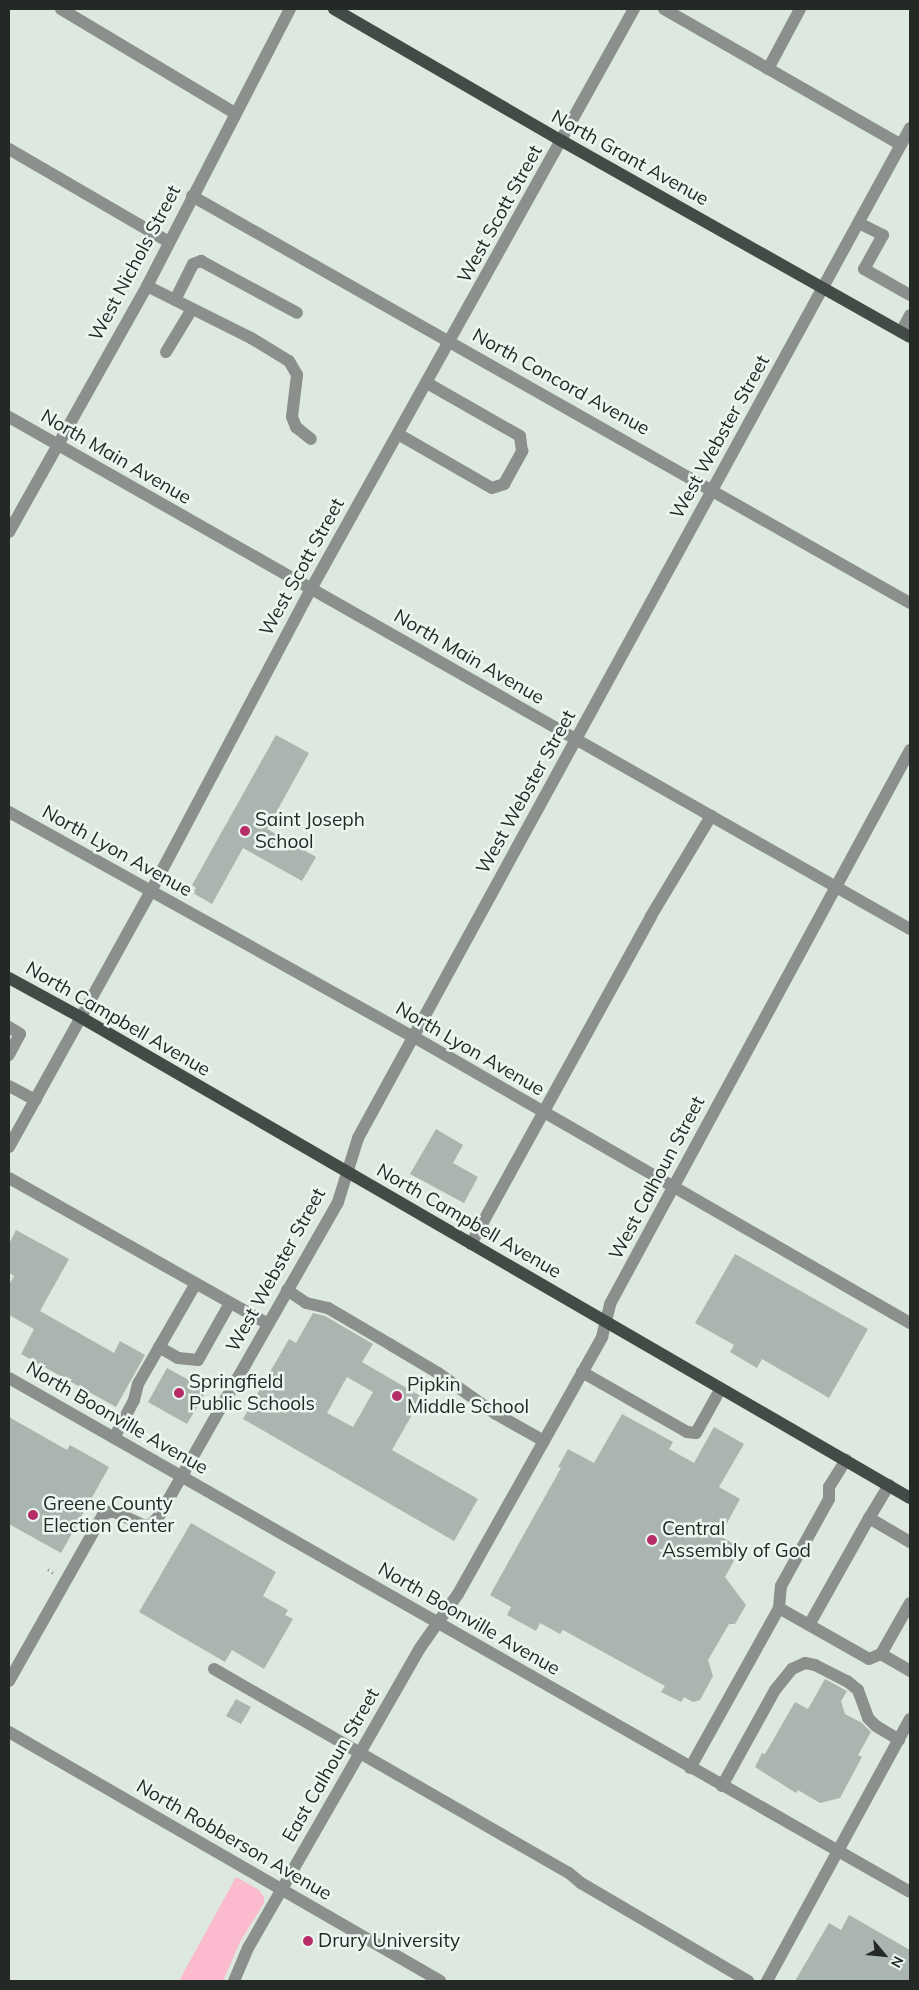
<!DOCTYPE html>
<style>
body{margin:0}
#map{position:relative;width:919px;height:1990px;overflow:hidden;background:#dde8e1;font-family:Mulish,sans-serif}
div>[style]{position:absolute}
.green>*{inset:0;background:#fbbacd}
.building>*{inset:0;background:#aab5af}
.path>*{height:3px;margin-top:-1.5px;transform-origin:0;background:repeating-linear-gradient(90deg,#8c948e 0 1px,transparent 0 5px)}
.minor>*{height:12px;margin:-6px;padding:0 6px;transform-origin:6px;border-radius:6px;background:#8b908d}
.major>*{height:12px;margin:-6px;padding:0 6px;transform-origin:6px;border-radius:6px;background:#434b47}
.dots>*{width:14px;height:14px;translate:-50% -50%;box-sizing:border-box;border:2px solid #eaf6ef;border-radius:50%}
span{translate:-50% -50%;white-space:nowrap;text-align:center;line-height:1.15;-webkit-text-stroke:5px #eaf6ef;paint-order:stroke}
.street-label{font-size:19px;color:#252926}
.poi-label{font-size:19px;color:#252926}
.left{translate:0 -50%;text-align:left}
.frame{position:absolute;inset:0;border:10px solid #252926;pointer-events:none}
.north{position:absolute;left:859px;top:1930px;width:50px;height:50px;-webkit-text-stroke:4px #eaf6ef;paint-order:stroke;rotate:118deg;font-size:14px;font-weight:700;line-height:20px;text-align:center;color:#252926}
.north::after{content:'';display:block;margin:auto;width:18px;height:22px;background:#252926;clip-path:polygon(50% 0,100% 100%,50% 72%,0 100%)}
</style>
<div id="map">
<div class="green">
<div style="clip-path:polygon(236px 1877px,259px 1890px,264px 1897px,264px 1903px,240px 1942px,223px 1981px,179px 1981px)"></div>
</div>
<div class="building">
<div style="clip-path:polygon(276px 735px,309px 753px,267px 829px,316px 857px,302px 881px,243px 848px,212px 904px,193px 893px,196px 888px,192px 885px)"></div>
<div style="clip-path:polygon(436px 1129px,463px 1145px,453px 1163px,478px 1177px,464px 1203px,410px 1174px)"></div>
<div style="clip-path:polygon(16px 1230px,69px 1259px,40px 1311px,114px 1353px,120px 1341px,145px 1355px,116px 1407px,21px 1354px,34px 1329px,9px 1315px,9px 1285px,14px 1276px,9px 1273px,9px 1244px)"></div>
<div style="clip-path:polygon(735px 1254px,868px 1329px,829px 1398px,762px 1359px,757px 1368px,730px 1352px,734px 1345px,695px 1323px)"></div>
<div style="clip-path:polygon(evenodd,313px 1313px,325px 1316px,373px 1344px,362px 1362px,422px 1397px,392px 1450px,478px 1499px,454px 1541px,243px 1419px,289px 1339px,296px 1343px,313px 1313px,347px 1377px,373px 1392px,353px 1427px,327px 1413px,347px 1377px)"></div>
<div style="clip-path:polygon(167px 1368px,207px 1390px,187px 1424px,148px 1402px)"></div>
<div style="clip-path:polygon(622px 1414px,673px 1442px,669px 1449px,694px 1463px,714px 1427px,744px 1444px,719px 1487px,740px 1499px,720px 1536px,741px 1548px,725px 1577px,746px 1605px,735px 1624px,729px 1624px,708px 1660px,713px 1676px,700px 1700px,693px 1702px,684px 1697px,681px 1702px,661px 1692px,665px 1686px,563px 1630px,560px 1634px,540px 1623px,536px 1631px,507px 1615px,511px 1607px,490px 1595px,561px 1468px,558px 1467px,568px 1449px,594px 1463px)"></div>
<div style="clip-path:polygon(9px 1417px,67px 1450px,70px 1445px,109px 1467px,61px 1553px,9px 1524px)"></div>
<div style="clip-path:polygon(191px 1523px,276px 1572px,263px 1596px,288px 1610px,285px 1615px,293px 1619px,264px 1669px,232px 1650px,225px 1662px,139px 1612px)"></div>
<div style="clip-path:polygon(825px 1679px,847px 1691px,841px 1701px,845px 1714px,862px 1723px,871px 1732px,858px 1755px,862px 1757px,840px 1798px,820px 1803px,798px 1790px,796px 1793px,755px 1767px,762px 1753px,765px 1754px,795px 1702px,808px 1709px)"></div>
<div style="clip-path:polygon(236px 1699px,251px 1707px,241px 1724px,226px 1716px)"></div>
<div style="clip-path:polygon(849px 1915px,910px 1950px,910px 1981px,795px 1981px,829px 1923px,841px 1930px)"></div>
</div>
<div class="path">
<div style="left:48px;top:1569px;width:7px;rotate:34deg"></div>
</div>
<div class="minor">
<div style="left:61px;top:9px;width:203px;rotate:30.9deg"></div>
<div style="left:664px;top:9px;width:273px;rotate:29.8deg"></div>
<div style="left:768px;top:69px;width:68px;rotate:-61.9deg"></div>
<div style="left:9px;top:149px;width:185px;rotate:30.2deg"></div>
<div style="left:192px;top:196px;width:825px;rotate:29.55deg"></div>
<div style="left:859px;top:223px;width:27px;rotate:27deg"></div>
<div style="left:883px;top:235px;width:39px;rotate:119deg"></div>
<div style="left:864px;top:269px;width:53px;rotate:29.5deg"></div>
<div style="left:147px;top:286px;width:116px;rotate:26.6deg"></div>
<div style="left:251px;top:338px;width:44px;rotate:31.2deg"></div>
<div style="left:289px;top:361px;width:16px;rotate:60deg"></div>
<div style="left:297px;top:375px;width:42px;rotate:96.8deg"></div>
<div style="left:292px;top:417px;width:11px;rotate:68deg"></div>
<div style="left:296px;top:427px;width:19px;rotate:39deg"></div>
<div style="left:175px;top:300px;width:40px;rotate:-63.4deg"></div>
<div style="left:193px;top:264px;width:9px;rotate:-21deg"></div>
<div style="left:201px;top:261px;width:109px;rotate:28.4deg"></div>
<div style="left:901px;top:332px;width:19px;rotate:-62deg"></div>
<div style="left:166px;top:352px;width:50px;rotate:-58.8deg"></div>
<div style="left:9px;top:417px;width:1036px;rotate:29.61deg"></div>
<div style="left:398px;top:434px;width:108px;rotate:29.9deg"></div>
<div style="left:492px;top:488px;width:13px;rotate:-18deg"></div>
<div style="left:504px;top:484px;width:38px;rotate:-61deg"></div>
<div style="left:522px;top:451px;width:15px;rotate:-98deg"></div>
<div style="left:520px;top:436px;width:107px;rotate:-150.3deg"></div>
<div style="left:9px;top:532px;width:282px;rotate:-60.7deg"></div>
<div style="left:147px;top:286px;width:312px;rotate:-62.7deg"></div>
<div style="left:9px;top:812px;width:463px;rotate:29.1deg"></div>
<div style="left:414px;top:1037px;width:573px;rotate:29.97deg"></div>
<div style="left:9px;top:1027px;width:13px;rotate:32deg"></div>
<div style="left:20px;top:1034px;width:24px;rotate:118deg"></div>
<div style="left:9px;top:1086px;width:30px;rotate:28deg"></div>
<div style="left:9px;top:1147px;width:293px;rotate:-61deg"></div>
<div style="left:151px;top:891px;width:342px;rotate:-62.1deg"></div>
<div style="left:311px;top:589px;width:664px;rotate:-60.89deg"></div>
<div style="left:9px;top:1178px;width:297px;rotate:29.4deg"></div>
<div style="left:471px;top:1244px;width:374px;rotate:-61.2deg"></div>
<div style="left:651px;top:916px;width:117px;rotate:-59deg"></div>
<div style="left:287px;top:1290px;width:23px;rotate:34deg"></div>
<div style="left:306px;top:1303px;width:23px;rotate:13deg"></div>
<div style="left:328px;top:1308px;width:73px;rotate:30.4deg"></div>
<div style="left:391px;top:1345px;width:55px;rotate:30.8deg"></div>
<div style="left:438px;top:1373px;width:71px;rotate:35.3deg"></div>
<div style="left:496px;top:1414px;width:55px;rotate:29.4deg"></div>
<div style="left:159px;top:1347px;width:22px;rotate:30deg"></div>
<div style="left:178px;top:1358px;width:20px;rotate:6deg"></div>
<div style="left:198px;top:1360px;width:65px;rotate:-60.7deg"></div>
<div style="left:582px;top:1372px;width:121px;rotate:29.7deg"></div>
<div style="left:687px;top:1432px;width:9px;rotate:6deg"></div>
<div style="left:696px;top:1433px;width:51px;rotate:-60.9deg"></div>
<div style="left:9px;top:1378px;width:1037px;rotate:29.7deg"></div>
<div style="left:114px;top:1438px;width:43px;rotate:-62.2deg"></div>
<div style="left:134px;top:1400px;width:16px;rotate:-76deg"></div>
<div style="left:138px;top:1384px;width:116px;rotate:-60.1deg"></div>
<div style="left:889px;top:1485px;width:39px;rotate:121deg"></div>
<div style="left:869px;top:1518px;width:48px;rotate:30.3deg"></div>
<div style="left:910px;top:1603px;width:59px;rotate:119.6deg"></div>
<div style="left:881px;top:1654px;width:34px;rotate:30deg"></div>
<div style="left:779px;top:1608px;width:22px;rotate:-85deg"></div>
<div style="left:781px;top:1586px;width:99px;rotate:-61.1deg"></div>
<div style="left:829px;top:1499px;width:12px;rotate:-90deg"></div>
<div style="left:829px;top:1487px;width:32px;rotate:-58deg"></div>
<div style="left:809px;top:1625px;width:123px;rotate:-60.7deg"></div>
<div style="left:214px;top:1669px;width:409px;rotate:29.9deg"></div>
<div style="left:569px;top:1873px;width:16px;rotate:40deg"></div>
<div style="left:581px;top:1883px;width:194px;rotate:30.4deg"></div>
<div style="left:9px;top:1681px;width:191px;rotate:-60.5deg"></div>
<div style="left:103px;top:1515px;width:7px;rotate:-27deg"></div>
<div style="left:109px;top:1512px;width:6px"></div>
<div style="left:115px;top:1512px;width:31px;rotate:25deg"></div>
<div style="left:143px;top:1525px;width:7px;rotate:8deg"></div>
<div style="left:150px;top:1526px;width:13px;rotate:-48deg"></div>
<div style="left:159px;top:1516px;width:361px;rotate:-60.3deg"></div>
<div style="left:338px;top:1202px;width:67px;rotate:-72.6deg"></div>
<div style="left:358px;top:1138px;width:1151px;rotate:-61.34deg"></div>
<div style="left:9px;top:1732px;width:498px;rotate:30deg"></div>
<div style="left:690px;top:1768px;width:183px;rotate:-60.9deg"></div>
<div style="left:779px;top:1608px;width:103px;rotate:29.5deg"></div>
<div style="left:869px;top:1659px;width:13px;rotate:-23deg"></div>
<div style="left:722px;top:1786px;width:110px;rotate:-61.1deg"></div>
<div style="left:775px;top:1690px;width:27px;rotate:-51deg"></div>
<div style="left:792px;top:1669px;width:14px;rotate:-25deg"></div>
<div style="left:805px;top:1663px;width:10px;rotate:11deg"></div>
<div style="left:815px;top:1665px;width:36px;rotate:27deg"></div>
<div style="left:847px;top:1681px;width:14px;rotate:39deg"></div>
<div style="left:858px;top:1690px;width:30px;rotate:70deg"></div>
<div style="left:868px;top:1718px;width:11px;rotate:45deg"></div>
<div style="left:876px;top:1726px;width:27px;rotate:31deg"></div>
<div style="left:234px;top:1981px;width:36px;rotate:-67deg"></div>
<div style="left:248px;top:1948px;width:68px;rotate:-60deg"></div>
<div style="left:282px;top:1889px;width:278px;rotate:-60.2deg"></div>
<div style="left:420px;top:1648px;width:66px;rotate:-54.9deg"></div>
<div style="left:458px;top:1594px;width:295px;rotate:-60.7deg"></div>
<div style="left:602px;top:1337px;width:34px;rotate:-76deg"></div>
<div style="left:610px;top:1304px;width:630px;rotate:-61.56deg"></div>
<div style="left:767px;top:1981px;width:298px;rotate:-61.4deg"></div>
</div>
<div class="major">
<div style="left:334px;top:9px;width:263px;rotate:30.1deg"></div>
<div style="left:562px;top:141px;width:399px;rotate:29.4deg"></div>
<div style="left:9px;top:978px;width:83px;rotate:28.7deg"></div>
<div style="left:82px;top:1018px;width:957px;rotate:30.1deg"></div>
</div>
<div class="dots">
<div style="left:245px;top:831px;background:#b62c67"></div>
<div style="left:179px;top:1393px;background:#b62c67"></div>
<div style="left:397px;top:1396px;background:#b62c67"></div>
<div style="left:33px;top:1515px;background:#b62c67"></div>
<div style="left:652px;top:1540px;background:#b62c67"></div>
<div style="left:308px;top:1941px;background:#b62c67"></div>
</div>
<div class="street-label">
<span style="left:630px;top:158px;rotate:29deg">North Grant Avenue</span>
<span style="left:500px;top:214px;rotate:-61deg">West Scott Street</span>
<span style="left:135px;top:263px;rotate:-62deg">West Nichols Street</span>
<span style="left:561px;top:382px;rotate:29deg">North Concord Avenue</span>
<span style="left:720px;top:437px;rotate:-61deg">West Webster Street</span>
<span style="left:116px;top:457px;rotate:30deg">North Main Avenue</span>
<span style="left:302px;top:567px;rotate:-61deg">West Scott Street</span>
<span style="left:469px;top:657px;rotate:30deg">North Main Avenue</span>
<span style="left:526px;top:792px;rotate:-61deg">West Webster Street</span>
<span style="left:117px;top:851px;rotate:29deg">North Lyon Avenue</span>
<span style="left:118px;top:1019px;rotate:30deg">North Campbell Avenue</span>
<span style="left:470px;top:1049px;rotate:30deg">North Lyon Avenue</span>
<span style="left:657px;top:1178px;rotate:-62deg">West Calhoun Street</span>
<span style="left:469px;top:1221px;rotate:30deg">North Campbell Avenue</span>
<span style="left:276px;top:1270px;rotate:-61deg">West Webster Street</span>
<span style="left:117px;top:1418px;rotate:30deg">North Boonville Avenue</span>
<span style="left:469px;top:1619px;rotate:30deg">North Boonville Avenue</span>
<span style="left:331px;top:1765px;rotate:-60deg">East Calhoun Street</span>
<span style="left:234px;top:1840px;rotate:30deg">North Robberson Avenue</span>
</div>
<div class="poi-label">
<span class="left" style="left:255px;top:831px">Saint Joseph<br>School</span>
<span class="left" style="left:189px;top:1393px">Springfield<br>Public Schools</span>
<span class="left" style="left:407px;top:1396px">Pipkin<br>Middle School</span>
<span class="left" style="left:43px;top:1515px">Greene County<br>Election Center</span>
<span class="left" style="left:662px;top:1540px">Central<br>Assembly of God</span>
<span class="left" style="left:318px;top:1941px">Drury University</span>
</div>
<div class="frame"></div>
<div class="north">N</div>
</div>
